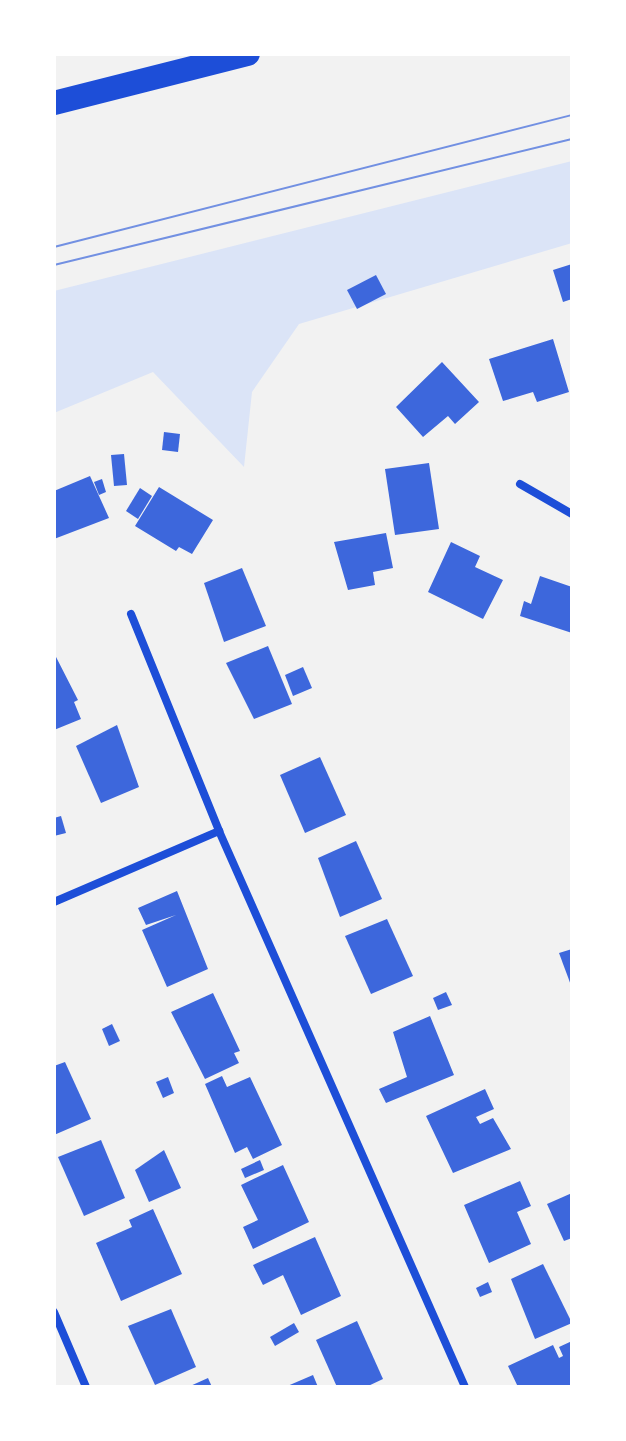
<!DOCTYPE html>
<style>
body{margin:0}
#map{position:relative;width:626px;height:1441px;overflow:hidden;background:#f2f2f2;font-family:Manrope,sans-serif}
div>[style]{position:absolute}
.green>*{inset:0;background:#dbe4f7}
.building>*{inset:0;background:#3d67dc}
.minor>*{height:8px;margin:-4px;padding:0 4px;transform-origin:4px;border-radius:4px;background:#1d4ed8}
.motorway>*{height:24px;margin:-12px;padding:0 12px;transform-origin:12px;border-radius:12px;background:#1d4ed8}
.tram>*{height:2px;margin:-1px;padding:0 1px;transform-origin:1px;border-radius:1px;background:#7290e2}
span{translate:-50% -50%;white-space:nowrap;text-align:center;line-height:1.15;-webkit-text-stroke:7px #fff;paint-order:stroke}
.frame{position:absolute;inset:0;border:56px solid #fff;pointer-events:none}
</style>
<div id="map">
<div class="green">
<div style="clip-path:polygon(572px 161px,572px 243px,299px 324px,252px 392px,244px 467px,153px 372px,54px 413px,54px 291px)"></div>
</div>
<div class="building">
<div style="clip-path:polygon(572px 264px,572px 299px,563px 302px,553px 270px)"></div>
<div style="clip-path:polygon(376px 275px,386px 294px,357px 309px,347px 290px)"></div>
<div style="clip-path:polygon(553px 339px,569px 392px,537px 402px,533px 392px,503px 401px,489px 359px)"></div>
<div style="clip-path:polygon(442px 362px,479px 402px,455px 424px,448px 416px,423px 437px,396px 407px)"></div>
<div style="clip-path:polygon(164px 432px,180px 434px,178px 452px,162px 450px)"></div>
<div style="clip-path:polygon(124px 454px,127px 485px,114px 486px,111px 455px)"></div>
<div style="clip-path:polygon(429px 463px,439px 529px,395px 535px,385px 469px)"></div>
<div style="clip-path:polygon(90px 476px,109px 518px,54px 539px,54px 491px)"></div>
<div style="clip-path:polygon(102px 479px,106px 492px,99px 495px,94px 482px)"></div>
<div style="clip-path:polygon(159px 487px,213px 520px,192px 554px,179px 547px,176px 551px,135px 526px)"></div>
<div style="clip-path:polygon(140px 488px,152px 496px,138px 519px,126px 511px)"></div>
<div style="clip-path:polygon(386px 533px,393px 568px,373px 572px,375px 585px,348px 590px,334px 542px)"></div>
<div style="clip-path:polygon(451px 542px,480px 556px,475px 567px,503px 580px,483px 619px,428px 592px)"></div>
<div style="clip-path:polygon(242px 568px,266px 626px,224px 642px,204px 583px)"></div>
<div style="clip-path:polygon(540px 576px,572px 587px,572px 633px,520px 616px,524px 601px,531px 604px)"></div>
<div style="clip-path:polygon(268px 646px,292px 704px,254px 719px,226px 663px)"></div>
<div style="clip-path:polygon(54px 653px,78px 700px,74px 702px,81px 719px,54px 730px)"></div>
<div style="clip-path:polygon(303px 667px,312px 688px,293px 696px,285px 675px)"></div>
<div style="clip-path:polygon(117px 725px,139px 787px,101px 803px,76px 746px)"></div>
<div style="clip-path:polygon(320px 757px,346px 815px,305px 833px,280px 775px)"></div>
<div style="clip-path:polygon(61px 816px,66px 833px,54px 836px,54px 818px)"></div>
<div style="clip-path:polygon(356px 841px,382px 899px,340px 917px,318px 858px)"></div>
<div style="clip-path:polygon(177px 891px,208px 969px,167px 987px,142px 930px,176px 915px,146px 925px,138px 908px)"></div>
<div style="clip-path:polygon(387px 919px,413px 976px,371px 994px,345px 936px)"></div>
<div style="clip-path:polygon(572px 949px,572px 988px,559px 953px)"></div>
<div style="clip-path:polygon(446px 992px,452px 1005px,438px 1010px,433px 998px)"></div>
<div style="clip-path:polygon(213px 993px,240px 1051px,234px 1053px,239px 1063px,205px 1079px,171px 1012px)"></div>
<div style="clip-path:polygon(430px 1016px,454px 1075px,386px 1103px,379px 1089px,407px 1077px,393px 1032px)"></div>
<div style="clip-path:polygon(112px 1024px,120px 1041px,109px 1046px,102px 1029px)"></div>
<div style="clip-path:polygon(65px 1062px,91px 1119px,54px 1135px,54px 1066px)"></div>
<div style="clip-path:polygon(222px 1076px,227px 1087px,250px 1077px,282px 1145px,253px 1159px,247px 1147px,235px 1153px,205px 1084px)"></div>
<div style="clip-path:polygon(168px 1077px,174px 1093px,163px 1098px,156px 1082px)"></div>
<div style="clip-path:polygon(485px 1089px,494px 1109px,476px 1117px,480px 1124px,493px 1118px,511px 1149px,453px 1173px,426px 1116px)"></div>
<div style="clip-path:polygon(101px 1140px,125px 1198px,84px 1216px,58px 1157px)"></div>
<div style="clip-path:polygon(164px 1150px,181px 1188px,149px 1202px,135px 1170px)"></div>
<div style="clip-path:polygon(260px 1160px,264px 1170px,245px 1178px,241px 1169px)"></div>
<div style="clip-path:polygon(283px 1165px,309px 1222px,253px 1249px,243px 1227px,258px 1220px,241px 1185px)"></div>
<div style="clip-path:polygon(520px 1181px,531px 1206px,517px 1212px,531px 1244px,489px 1263px,464px 1205px)"></div>
<div style="clip-path:polygon(572px 1193px,572px 1238px,564px 1241px,547px 1204px)"></div>
<div style="clip-path:polygon(153px 1209px,182px 1274px,121px 1301px,96px 1243px,132px 1227px,129px 1220px)"></div>
<div style="clip-path:polygon(315px 1237px,341px 1296px,301px 1315px,283px 1275px,263px 1285px,253px 1265px)"></div>
<div style="clip-path:polygon(543px 1264px,572px 1323px,535px 1339px,511px 1279px)"></div>
<div style="clip-path:polygon(488px 1282px,492px 1292px,480px 1297px,476px 1288px)"></div>
<div style="clip-path:polygon(171px 1309px,196px 1367px,155px 1385px,128px 1326px)"></div>
<div style="clip-path:polygon(357px 1321px,383px 1379px,366px 1387px,337px 1387px,316px 1340px)"></div>
<div style="clip-path:polygon(294px 1323px,299px 1332px,275px 1346px,270px 1337px)"></div>
<div style="clip-path:polygon(572px 1341px,572px 1387px,518px 1387px,508px 1366px,553px 1345px,559px 1358px,563px 1356px,559px 1347px)"></div>
<div style="clip-path:polygon(313px 1375px,318px 1387px,285px 1387px)"></div>
<div style="clip-path:polygon(208px 1378px,212px 1387px,188px 1387px)"></div>
</div>
<div class="minor">
<div style="left:520px;top:484px;width:60px;rotate:30deg"></div>
<div style="left:131px;top:614px;width:234px;rotate:67.9deg"></div>
<div style="left:219px;top:831px;width:608px;rotate:66.13deg"></div>
<div style="left:54px;top:902px;width:180px;rotate:-23.3deg"></div>
<div style="left:54px;top:1312px;width:82px;rotate:66.9deg"></div>
</div>
<div class="motorway">
<div style="left:54px;top:103px;width:200px;rotate:-14.2deg"></div>
</div>
<div class="tram">
<div style="left:54px;top:247px;width:535px;rotate:-14.3deg"></div>
<div style="left:54px;top:265px;width:533px;rotate:-13.67deg"></div>
</div>
<div class="frame"></div>
</div>
